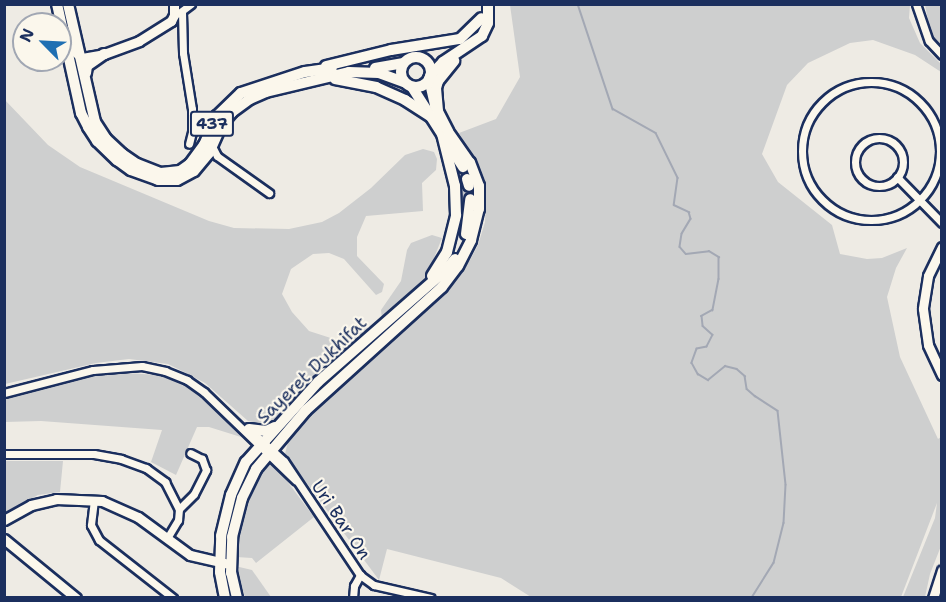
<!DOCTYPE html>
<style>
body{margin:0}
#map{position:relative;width:946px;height:602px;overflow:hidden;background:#eeebe4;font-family:"Shantell Sans",sans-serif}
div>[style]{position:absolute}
.green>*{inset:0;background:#cecfcf}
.stream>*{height:1.5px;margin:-0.75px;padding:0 0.75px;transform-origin:0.75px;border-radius:0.75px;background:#a3a8b4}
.secondary-tunnel>*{height:10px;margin-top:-5px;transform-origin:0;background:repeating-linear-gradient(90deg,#c4c5c9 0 10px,transparent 0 15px)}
.roads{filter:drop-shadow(2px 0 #1b2f5e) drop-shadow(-2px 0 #1b2f5e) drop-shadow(0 2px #1b2f5e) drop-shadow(0 -2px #1b2f5e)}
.minor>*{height:7px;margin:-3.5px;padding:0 3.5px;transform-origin:3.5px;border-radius:3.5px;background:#fbf7ec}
.minor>.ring{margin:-3.5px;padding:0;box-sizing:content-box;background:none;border:7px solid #fbf7ec;border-radius:50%}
.tertiary>*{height:9px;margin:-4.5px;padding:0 4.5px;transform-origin:4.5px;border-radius:4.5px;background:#fbf7ec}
.secondary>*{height:10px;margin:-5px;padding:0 5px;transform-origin:5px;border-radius:5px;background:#fbf7ec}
.primary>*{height:10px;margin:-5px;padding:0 5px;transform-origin:5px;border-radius:5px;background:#fbf7ec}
.primary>.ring{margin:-5px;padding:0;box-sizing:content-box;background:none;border:10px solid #fbf7ec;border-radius:50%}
span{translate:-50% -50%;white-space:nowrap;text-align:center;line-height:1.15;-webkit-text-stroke:4.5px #fbf7ec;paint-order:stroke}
.shield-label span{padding:2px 4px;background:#fbf7ec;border:2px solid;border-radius:4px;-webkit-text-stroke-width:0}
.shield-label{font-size:16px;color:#1b2f5e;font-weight:700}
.street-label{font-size:18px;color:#1b2f5e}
.frame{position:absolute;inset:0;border:6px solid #1b2f5e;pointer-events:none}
.north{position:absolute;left:12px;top:12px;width:60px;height:60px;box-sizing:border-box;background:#fbf7ec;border:2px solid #a1a7b3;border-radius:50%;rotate:294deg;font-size:16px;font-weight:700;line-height:24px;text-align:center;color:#1b2f5e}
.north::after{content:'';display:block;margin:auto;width:21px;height:27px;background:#1f6fb2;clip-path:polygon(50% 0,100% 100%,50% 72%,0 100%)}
</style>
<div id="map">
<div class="green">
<div style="clip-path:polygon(510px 5px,910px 5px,909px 18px,920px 43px,941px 64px,941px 72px,915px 55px,873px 40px,850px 43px,808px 63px,787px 85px,762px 154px,778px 182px,832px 225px,840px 254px,867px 259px,882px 258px,907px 248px,896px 268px,887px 297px,900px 357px,938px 439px,941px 437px,941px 546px,930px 574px,925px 597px,903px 597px,935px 518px,937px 503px,901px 597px,531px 597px,501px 578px,387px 549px,379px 580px,285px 454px,289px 438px,270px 425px,248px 421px,205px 383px,186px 373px,168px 364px,129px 359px,96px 363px,5px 384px,4px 99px,48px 145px,80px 167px,209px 221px,234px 228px,289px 229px,322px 222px,339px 213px,371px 188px,405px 155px,423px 149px,434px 152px,437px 159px,436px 170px,422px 183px,423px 211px,366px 216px,357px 237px,357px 256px,384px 284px,382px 292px,376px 295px,344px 259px,329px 253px,313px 254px,291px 269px,282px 294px,292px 312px,309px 331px,340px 341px,354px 335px,365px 323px,369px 330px,382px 319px,381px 310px,401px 281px,407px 250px,411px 243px,432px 235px,442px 238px,430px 268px,448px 283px,470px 260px,478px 245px,485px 222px,486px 192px,484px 178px,459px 133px,496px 119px,520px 77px)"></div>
<div style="clip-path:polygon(925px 5px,941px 5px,941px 48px,931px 34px)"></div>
<div style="clip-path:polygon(125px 373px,159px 375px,182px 384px,208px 403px,241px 437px,209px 427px,197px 427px,176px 475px,151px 462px,162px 430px,41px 421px,5px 422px,5px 399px,91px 376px)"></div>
<div style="clip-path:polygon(5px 461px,63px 461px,60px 492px,38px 495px,5px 512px)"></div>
<div style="clip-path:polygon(269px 463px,278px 469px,314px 517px,256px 563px,252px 558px,236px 557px,239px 533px,253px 483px,260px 471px)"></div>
<div style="clip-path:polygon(235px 566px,252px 570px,271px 597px,245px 597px)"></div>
</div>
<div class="stream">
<div style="left:578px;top:4px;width:111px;rotate:71.6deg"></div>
<div style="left:613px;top:109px;width:49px;rotate:29.2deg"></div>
<div style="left:656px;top:133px;width:50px;rotate:63.9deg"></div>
<div style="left:678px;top:178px;width:27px;rotate:98deg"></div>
<div style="left:674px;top:205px;width:17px;rotate:25deg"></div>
<div style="left:689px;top:212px;width:7px;rotate:74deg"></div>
<div style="left:691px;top:219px;width:17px;rotate:121deg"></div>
<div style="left:682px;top:234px;width:13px;rotate:99deg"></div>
<div style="left:680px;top:247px;width:9px;rotate:49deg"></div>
<div style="left:686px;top:254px;width:23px;rotate:-7deg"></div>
<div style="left:709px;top:251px;width:12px;rotate:31deg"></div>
<div style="left:719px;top:257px;width:22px;rotate:90deg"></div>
<div style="left:719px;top:279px;width:32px;rotate:101deg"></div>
<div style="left:713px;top:310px;width:13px;rotate:151deg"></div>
<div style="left:702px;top:316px;width:10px;rotate:84deg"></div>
<div style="left:703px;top:326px;width:13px;rotate:42deg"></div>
<div style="left:713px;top:335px;width:13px;rotate:117deg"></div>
<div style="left:707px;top:347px;width:10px;rotate:169deg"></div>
<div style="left:697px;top:349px;width:15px;rotate:110deg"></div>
<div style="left:692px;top:363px;width:13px;rotate:61deg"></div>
<div style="left:698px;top:374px;width:12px;rotate:31deg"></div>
<div style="left:708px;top:380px;width:22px;rotate:-39deg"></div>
<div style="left:725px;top:366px;width:12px;rotate:14deg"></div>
<div style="left:737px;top:369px;width:11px;rotate:41deg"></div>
<div style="left:745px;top:376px;width:13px;rotate:81deg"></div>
<div style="left:747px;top:389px;width:11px;rotate:41deg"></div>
<div style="left:755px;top:396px;width:27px;rotate:33deg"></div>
<div style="left:778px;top:411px;width:74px;rotate:83.8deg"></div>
<div style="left:786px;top:485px;width:38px;rotate:93deg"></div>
<div style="left:784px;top:523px;width:41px;rotate:104deg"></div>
<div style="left:774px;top:563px;width:41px;rotate:122.2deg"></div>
</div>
<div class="secondary-tunnel">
<div style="left:458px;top:168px;width:13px;rotate:77deg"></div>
<div style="left:462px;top:187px;width:12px;rotate:81deg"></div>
</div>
<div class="roads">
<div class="minor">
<div style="left:916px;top:4px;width:39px;rotate:71deg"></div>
<div style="left:929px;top:41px;width:19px;rotate:47deg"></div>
<div style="left:182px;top:12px;width:41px;rotate:88.6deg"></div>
<div style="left:183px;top:53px;width:57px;rotate:80.9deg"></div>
<div style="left:192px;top:109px;width:23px;rotate:90deg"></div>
<div style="left:192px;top:132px;width:12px;rotate:104deg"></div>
<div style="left:179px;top:13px;width:15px;rotate:-37deg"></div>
<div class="ring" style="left:802px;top:82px;width:131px;height:131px"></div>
<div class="ring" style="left:855px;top:138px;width:41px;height:41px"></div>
<div style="left:212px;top:146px;width:11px;rotate:63deg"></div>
<div style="left:217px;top:156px;width:64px;rotate:35.4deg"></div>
<div style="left:897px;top:177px;width:64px;rotate:45.6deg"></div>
<div style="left:4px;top:393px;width:92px;rotate:-14.5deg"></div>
<div style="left:93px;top:370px;width:49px;rotate:-4.7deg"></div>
<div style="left:142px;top:366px;width:24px;rotate:12deg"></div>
<div style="left:165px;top:371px;width:24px;rotate:22deg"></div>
<div style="left:187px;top:380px;width:21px;rotate:35deg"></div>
<div style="left:204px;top:392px;width:127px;rotate:44deg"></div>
<div style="left:250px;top:430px;width:46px;rotate:42.4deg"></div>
<div style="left:284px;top:461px;width:137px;rotate:56.3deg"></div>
<div style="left:360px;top:575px;width:17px;rotate:36deg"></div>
<div style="left:374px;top:585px;width:58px;rotate:12.8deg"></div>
<div style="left:4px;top:454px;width:90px"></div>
<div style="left:94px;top:454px;width:27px;rotate:10deg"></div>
<div style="left:121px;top:459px;width:27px;rotate:20deg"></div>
<div style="left:146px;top:468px;width:24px;rotate:36deg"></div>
<div style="left:165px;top:482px;width:30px;rotate:63deg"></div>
<div style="left:179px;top:509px;width:11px;rotate:95deg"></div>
<div style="left:178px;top:520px;width:21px;rotate:121deg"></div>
<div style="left:94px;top:500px;width:25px;rotate:97deg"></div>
<div style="left:91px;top:525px;width:17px;rotate:62deg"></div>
<div style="left:99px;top:540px;width:94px;rotate:38.1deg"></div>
<div style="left:179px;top:509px;width:21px;rotate:-45deg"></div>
<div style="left:194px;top:494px;width:27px;rotate:-63deg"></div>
<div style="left:206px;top:470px;width:12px;rotate:-110deg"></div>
<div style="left:202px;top:459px;width:13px;rotate:-153deg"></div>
<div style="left:353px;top:598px;width:12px;rotate:-85deg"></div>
<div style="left:354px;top:586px;width:13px;rotate:-61deg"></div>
</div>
<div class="tertiary">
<div style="left:69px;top:47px;width:17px;rotate:40deg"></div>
<div style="left:82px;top:58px;width:22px;rotate:-10deg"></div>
<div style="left:104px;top:54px;width:37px;rotate:-20deg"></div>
<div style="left:139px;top:41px;width:38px;rotate:-32deg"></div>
<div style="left:171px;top:21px;width:7px;rotate:-63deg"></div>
<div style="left:174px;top:15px;width:11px;rotate:-90deg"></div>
<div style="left:942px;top:247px;width:32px;rotate:116deg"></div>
<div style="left:928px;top:276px;width:33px;rotate:99deg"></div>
<div style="left:923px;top:309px;width:36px;rotate:82deg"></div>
<div style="left:928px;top:345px;width:33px;rotate:65deg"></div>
<div style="left:4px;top:520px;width:31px;rotate:-29deg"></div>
<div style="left:31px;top:505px;width:26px;rotate:-13deg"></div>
<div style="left:56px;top:499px;width:46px;rotate:2.5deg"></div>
<div style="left:102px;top:501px;width:39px;rotate:24deg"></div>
<div style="left:138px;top:517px;width:64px;rotate:36.2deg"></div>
<div style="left:190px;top:555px;width:37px;rotate:13deg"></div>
<div style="left:4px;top:539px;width:93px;rotate:39.3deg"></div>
<div style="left:933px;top:598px;width:29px;rotate:-72deg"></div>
</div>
<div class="secondary">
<div style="left:412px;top:87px;width:95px;rotate:57.5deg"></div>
<div style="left:467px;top:179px;width:7px;rotate:74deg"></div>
<div style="left:466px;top:234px;width:35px;rotate:-83deg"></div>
<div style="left:432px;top:276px;width:28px;rotate:-58deg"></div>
<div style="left:447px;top:252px;width:38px;rotate:-76deg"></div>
<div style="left:456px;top:215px;width:29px;rotate:-92deg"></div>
<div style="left:455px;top:186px;width:54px;rotate:-104deg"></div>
<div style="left:249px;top:429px;width:17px;rotate:7deg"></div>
<div style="left:266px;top:431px;width:10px;rotate:-24deg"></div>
<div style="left:225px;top:598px;width:26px;rotate:-101deg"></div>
<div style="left:220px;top:572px;width:36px;rotate:-88deg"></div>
<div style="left:221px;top:536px;width:42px;rotate:-76.3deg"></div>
<div style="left:231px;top:495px;width:36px;rotate:-66deg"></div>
<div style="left:246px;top:462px;width:108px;rotate:-48deg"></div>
<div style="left:318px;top:382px;width:170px;rotate:-41.2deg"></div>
<div style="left:446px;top:270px;width:14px;rotate:-51deg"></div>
<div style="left:237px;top:598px;width:26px;rotate:-103deg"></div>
<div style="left:231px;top:573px;width:36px;rotate:-88deg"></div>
<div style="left:232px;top:537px;width:40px;rotate:-75.6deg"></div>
<div style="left:242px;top:498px;width:32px;rotate:-64deg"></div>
<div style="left:256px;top:469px;width:77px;rotate:-49.7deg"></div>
<div style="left:306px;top:410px;width:183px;rotate:-42.1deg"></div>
<div style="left:442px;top:287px;width:26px;rotate:-53deg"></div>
<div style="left:458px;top:266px;width:29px;rotate:-63deg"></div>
<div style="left:471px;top:240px;width:32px;rotate:-76deg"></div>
<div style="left:479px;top:209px;width:23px;rotate:-90deg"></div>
<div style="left:479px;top:186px;width:25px;rotate:-111deg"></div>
<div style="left:470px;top:163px;width:39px;rotate:-125deg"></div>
<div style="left:448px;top:131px;width:29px;rotate:-117deg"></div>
<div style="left:435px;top:105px;width:27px;rotate:-103deg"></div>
</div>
<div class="primary">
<div style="left:57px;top:4px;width:112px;rotate:77.6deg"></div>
<div style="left:81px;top:113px;width:16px;rotate:63deg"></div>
<div style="left:88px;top:127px;width:17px;rotate:57deg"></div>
<div style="left:97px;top:141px;width:28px;rotate:44deg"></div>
<div style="left:117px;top:160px;width:17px;rotate:36deg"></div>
<div style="left:131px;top:170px;width:29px;rotate:20deg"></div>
<div style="left:158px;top:180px;width:19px"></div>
<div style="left:177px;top:180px;width:19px;rotate:-28deg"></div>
<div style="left:194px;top:171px;width:23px;rotate:-50deg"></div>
<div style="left:209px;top:153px;width:32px;rotate:-66deg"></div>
<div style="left:222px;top:124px;width:16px;rotate:-50deg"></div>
<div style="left:232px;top:112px;width:22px;rotate:-36deg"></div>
<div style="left:250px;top:99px;width:17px;rotate:-24deg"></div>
<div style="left:266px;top:92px;width:85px;rotate:-13.5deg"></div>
<div style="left:349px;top:72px;width:30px;rotate:2deg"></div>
<div style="left:379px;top:73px;width:27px;rotate:20deg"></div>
<div style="left:68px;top:4px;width:121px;rotate:77.1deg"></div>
<div style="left:95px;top:122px;width:20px;rotate:57deg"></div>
<div style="left:106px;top:139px;width:22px;rotate:43deg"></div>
<div style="left:122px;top:154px;width:18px;rotate:34deg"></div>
<div style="left:137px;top:164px;width:26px;rotate:21deg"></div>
<div style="left:161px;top:173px;width:19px;rotate:-6deg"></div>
<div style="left:180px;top:171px;width:12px;rotate:-35deg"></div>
<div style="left:190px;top:164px;width:24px;rotate:-54deg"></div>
<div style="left:204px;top:145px;width:32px;rotate:-66deg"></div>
<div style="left:217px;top:116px;width:33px;rotate:-44deg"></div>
<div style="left:241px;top:93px;width:67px;rotate:-18.2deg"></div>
<div style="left:305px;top:72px;width:27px;rotate:-8deg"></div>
<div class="ring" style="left:401px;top:57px;width:20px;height:20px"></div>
<div style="left:326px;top:66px;width:67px;rotate:-13.8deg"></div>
<div style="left:391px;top:50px;width:70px;rotate:-9.1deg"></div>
<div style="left:460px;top:39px;width:30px;rotate:-44deg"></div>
<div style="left:375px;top:68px;width:29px;rotate:-10deg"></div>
<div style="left:86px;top:73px;width:7px;rotate:-82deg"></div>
<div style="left:87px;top:66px;width:21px;rotate:-35deg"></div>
<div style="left:430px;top:76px;width:19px;rotate:-47deg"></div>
<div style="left:443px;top:62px;width:47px;rotate:-33.7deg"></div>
<div style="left:482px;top:36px;width:14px;rotate:-65deg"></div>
<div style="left:488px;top:23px;width:19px;rotate:-90deg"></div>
<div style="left:335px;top:79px;width:42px;rotate:11deg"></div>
<div style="left:376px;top:87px;width:32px;rotate:24deg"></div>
<div style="left:405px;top:100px;width:31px;rotate:33deg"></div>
<div style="left:438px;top:111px;width:23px;rotate:-95deg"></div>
<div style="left:436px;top:88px;width:7px;rotate:-74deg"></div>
<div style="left:438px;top:81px;width:26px;rotate:-51deg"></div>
</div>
</div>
<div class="shield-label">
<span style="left:212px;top:124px">437</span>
</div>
<div class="street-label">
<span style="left:312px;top:370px;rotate:-44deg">Sayeret Dukhifat</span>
<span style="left:341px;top:520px;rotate:56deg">Uri Bar On</span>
</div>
<div class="frame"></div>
<div class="north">N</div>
</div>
